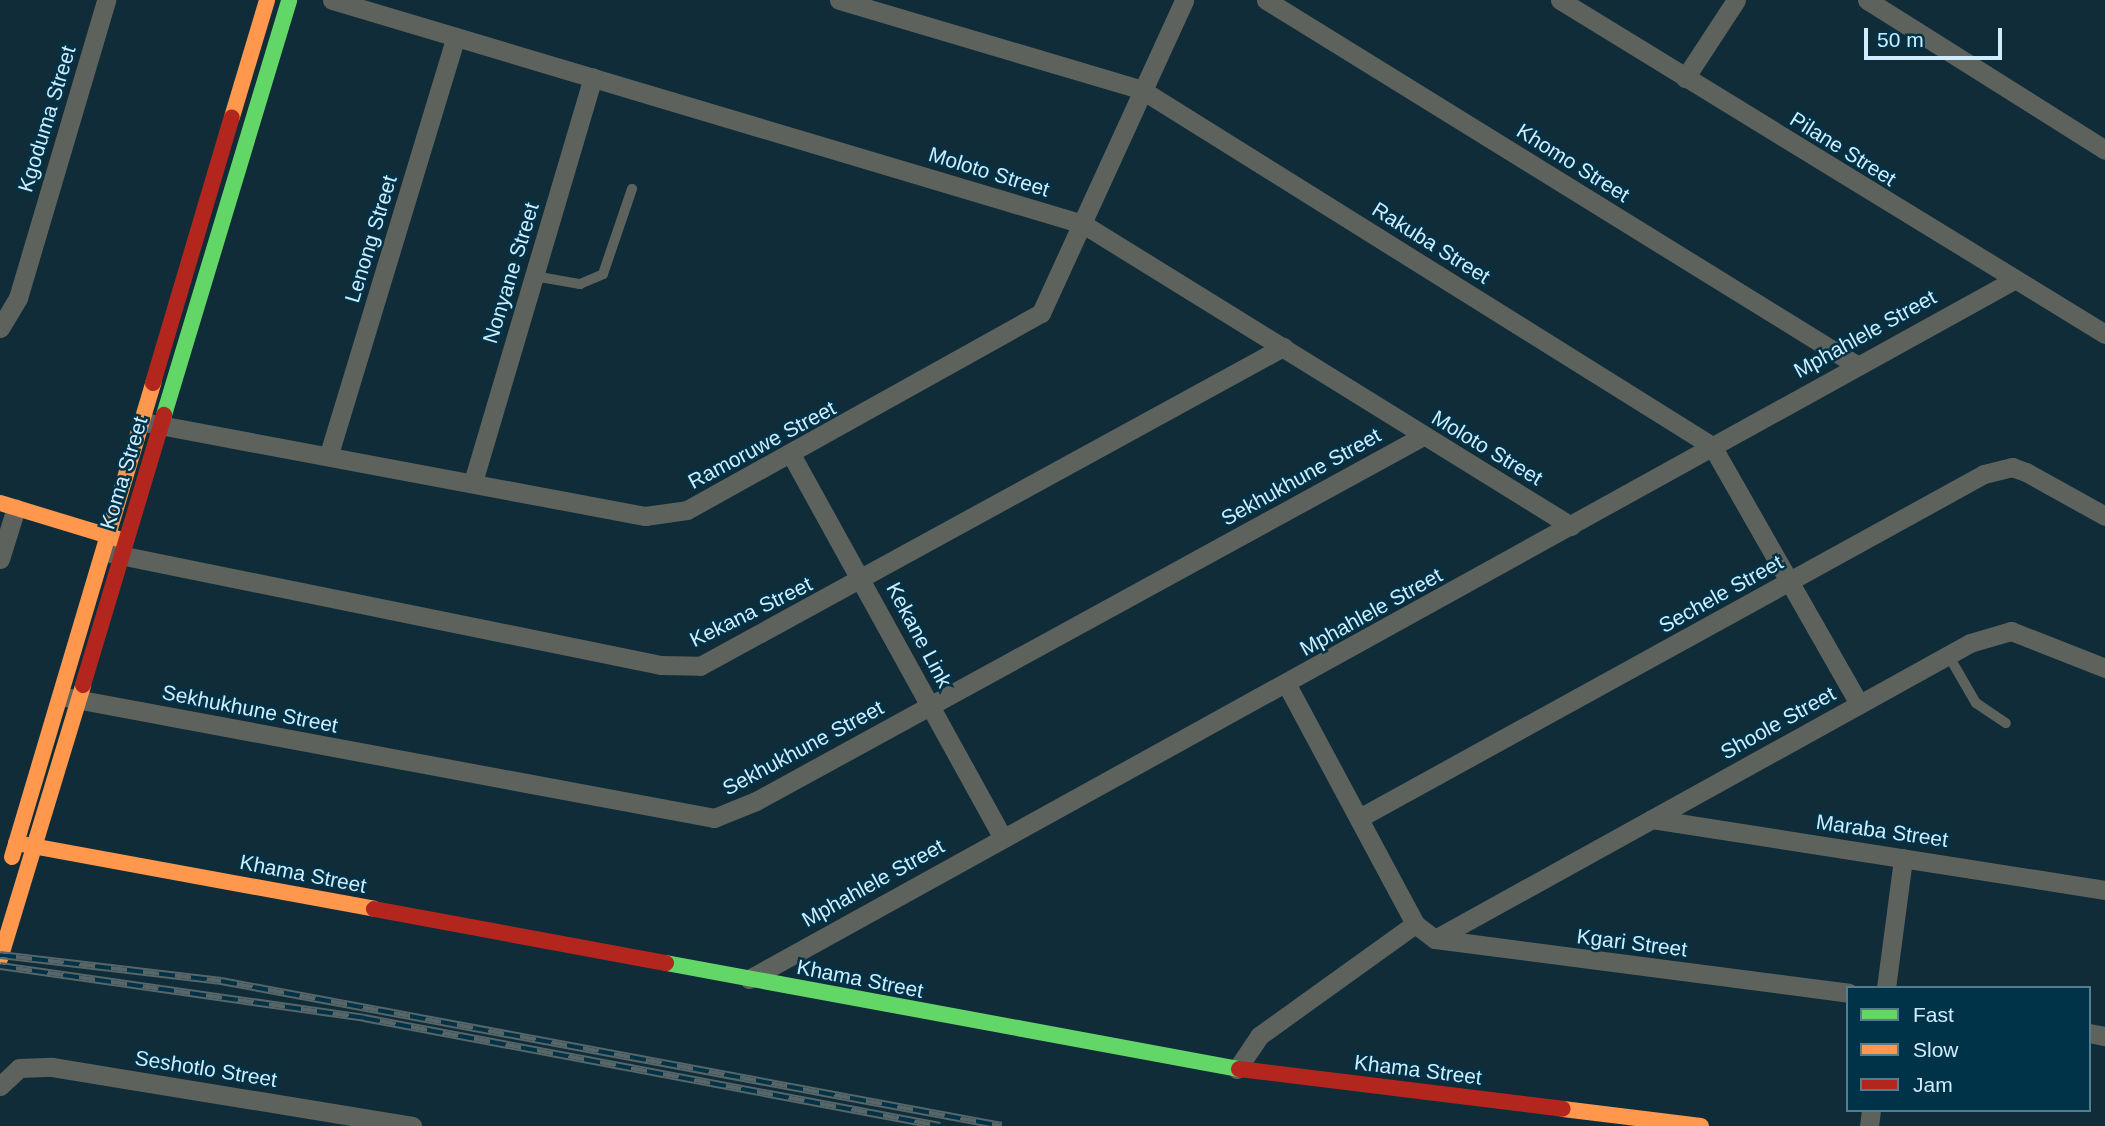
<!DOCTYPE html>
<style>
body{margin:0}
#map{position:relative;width:2105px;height:1126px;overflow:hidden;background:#102c38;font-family:Helvetica,sans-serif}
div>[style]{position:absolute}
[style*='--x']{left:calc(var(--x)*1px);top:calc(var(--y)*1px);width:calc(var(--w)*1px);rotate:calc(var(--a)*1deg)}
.lane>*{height:10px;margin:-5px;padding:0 5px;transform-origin:5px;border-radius:5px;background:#5d625d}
.street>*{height:19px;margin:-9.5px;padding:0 9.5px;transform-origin:9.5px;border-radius:9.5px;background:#5d625d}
.fast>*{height:16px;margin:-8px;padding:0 8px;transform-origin:8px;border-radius:8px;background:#63d668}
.slow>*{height:16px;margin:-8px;padding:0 8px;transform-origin:8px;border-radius:8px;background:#ff974d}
.jam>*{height:16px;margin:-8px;padding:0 8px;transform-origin:8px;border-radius:8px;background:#b3261e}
.rail>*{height:8px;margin-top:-4px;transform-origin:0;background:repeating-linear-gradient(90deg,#003248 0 16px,#576668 0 32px);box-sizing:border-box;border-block:2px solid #576668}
span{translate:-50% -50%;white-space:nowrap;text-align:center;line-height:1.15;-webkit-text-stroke:5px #003248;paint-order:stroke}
.street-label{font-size:21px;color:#cfedff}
.legend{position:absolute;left:1846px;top:986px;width:245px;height:126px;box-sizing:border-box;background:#003248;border:2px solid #537d91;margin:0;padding:9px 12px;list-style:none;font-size:21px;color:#cfedff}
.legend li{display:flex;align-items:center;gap:14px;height:35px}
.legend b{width:35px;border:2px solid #537d91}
.scale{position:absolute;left:1864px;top:28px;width:138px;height:32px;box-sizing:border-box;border:4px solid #cfedff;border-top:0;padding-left:9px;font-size:21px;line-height:24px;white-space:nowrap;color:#cfedff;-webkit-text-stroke:5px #003248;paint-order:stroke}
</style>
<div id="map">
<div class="lane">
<div style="--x:534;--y:276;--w:47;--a:9.9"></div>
<div style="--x:580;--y:284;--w:25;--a:-23"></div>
<div style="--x:603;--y:274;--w:90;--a:-71.2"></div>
<div style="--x:1947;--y:653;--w:58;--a:59.9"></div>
<div style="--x:1976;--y:703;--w:36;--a:34"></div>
</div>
<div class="street">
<div style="--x:332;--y:0;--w:784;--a:16.61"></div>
<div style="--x:1083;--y:224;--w:574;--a:31.75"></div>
<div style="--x:839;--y:0;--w:316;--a:16.5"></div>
<div style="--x:1142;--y:90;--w:672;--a:31.99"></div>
<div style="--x:1712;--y:446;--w:297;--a:60.3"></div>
<div style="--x:1266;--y:0;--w:692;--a:31.72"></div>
<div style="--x:1560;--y:0;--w:639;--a:31.5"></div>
<div style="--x:1867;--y:0;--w:281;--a:32.2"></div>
<div style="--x:1685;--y:78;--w:93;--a:-56.8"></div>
<div style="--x:0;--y:328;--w:35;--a:-59"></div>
<div style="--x:18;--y:298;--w:311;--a:-73.5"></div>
<div style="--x:149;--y:423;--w:505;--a:10.62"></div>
<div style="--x:645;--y:516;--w:42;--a:-8.1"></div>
<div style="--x:687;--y:510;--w:405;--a:-29.1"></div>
<div style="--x:1041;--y:313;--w:344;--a:-65.4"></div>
<div style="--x:329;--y:454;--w:436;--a:-73.1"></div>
<div style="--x:792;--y:456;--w:435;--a:61.1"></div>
<div style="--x:473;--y:482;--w:422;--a:-73.5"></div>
<div style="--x:110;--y:553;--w:562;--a:11.49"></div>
<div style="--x:661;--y:665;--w:39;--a:1"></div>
<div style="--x:700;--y:666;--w:665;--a:-28.69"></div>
<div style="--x:0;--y:559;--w:53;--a:-72.6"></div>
<div style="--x:1287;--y:685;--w:271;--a:61.8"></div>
<div style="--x:1415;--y:924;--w:25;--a:37"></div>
<div style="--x:1435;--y:939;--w:417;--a:7.4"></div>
<div style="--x:65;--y:697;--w:660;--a:10.56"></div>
<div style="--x:714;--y:818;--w:45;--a:-22"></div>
<div style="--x:756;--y:801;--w:760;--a:-28.69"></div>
<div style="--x:1361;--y:817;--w:711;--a:-28.84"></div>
<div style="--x:1984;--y:474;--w:29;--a:-14"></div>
<div style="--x:2012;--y:467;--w:15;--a:20"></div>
<div style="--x:2026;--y:472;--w:90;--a:29.1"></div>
<div style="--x:1652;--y:819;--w:459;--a:8.9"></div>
<div style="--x:1435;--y:939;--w:611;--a:-28.95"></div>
<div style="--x:1970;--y:643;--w:43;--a:-16.3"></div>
<div style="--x:2011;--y:631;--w:101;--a:21.5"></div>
<div style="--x:749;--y:979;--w:1443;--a:-28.93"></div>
<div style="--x:1886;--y:988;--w:131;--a:-82.5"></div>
<div style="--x:2089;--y:1033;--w:16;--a:11"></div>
<div style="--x:1237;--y:1069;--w:40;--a:-56"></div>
<div style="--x:1259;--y:1036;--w:192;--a:-35.7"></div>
<div style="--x:0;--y:1086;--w:26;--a:-43"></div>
<div style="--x:19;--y:1068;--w:33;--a:-2"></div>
<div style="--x:52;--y:1067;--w:365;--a:9.3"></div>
<div style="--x:1869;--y:1126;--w:16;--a:-83"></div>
</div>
<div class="fast">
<div style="--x:164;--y:415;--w:433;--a:-73.2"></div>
<div style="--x:666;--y:963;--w:583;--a:10.48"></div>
</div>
<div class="slow">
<div style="--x:232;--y:117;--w:122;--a:-73.3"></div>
<div style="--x:0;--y:503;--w:127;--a:16.9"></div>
<div style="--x:16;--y:843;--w:364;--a:10.4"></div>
<div style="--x:12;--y:857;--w:495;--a:-73.4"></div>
<div style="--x:0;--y:959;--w:286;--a:-73.1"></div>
<div style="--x:1563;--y:1109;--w:139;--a:7"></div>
</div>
<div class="jam">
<div style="--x:153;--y:383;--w:277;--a:-73.5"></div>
<div style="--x:83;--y:685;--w:282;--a:-73.3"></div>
<div style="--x:374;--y:909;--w:297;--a:10.5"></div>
<div style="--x:1239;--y:1069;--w:326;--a:7"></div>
</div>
<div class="rail">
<div style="--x:0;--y:955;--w:223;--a:6.7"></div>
<div style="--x:221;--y:981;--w:794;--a:10.52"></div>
<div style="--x:0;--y:966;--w:368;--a:8.1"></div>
<div style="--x:364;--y:1018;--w:586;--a:10.62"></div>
</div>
<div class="street-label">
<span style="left:47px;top:119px;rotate:-73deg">Kgoduma Street</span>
<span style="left:1843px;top:149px;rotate:32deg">Pilane Street</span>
<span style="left:1573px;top:163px;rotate:32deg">Khomo Street</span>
<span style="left:989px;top:172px;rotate:17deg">Moloto Street</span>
<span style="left:371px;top:239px;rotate:-73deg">Lenong Street</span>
<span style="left:1431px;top:243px;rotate:32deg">Rakuba Street</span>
<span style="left:511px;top:273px;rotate:-73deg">Nonyane Street</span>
<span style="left:1865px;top:334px;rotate:-29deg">Mphahlele Street</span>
<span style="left:762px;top:445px;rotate:-28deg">Ramoruwe Street</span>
<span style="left:1487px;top:448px;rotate:31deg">Moloto Street</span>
<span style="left:124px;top:473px;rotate:-73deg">Koma Street</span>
<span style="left:1301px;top:477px;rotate:-29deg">Sekhukhune Street</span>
<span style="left:1721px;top:594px;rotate:-29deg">Sechele Street</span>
<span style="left:751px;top:612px;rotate:-26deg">Kekana Street</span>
<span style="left:1371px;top:612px;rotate:-29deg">Mphahlele Street</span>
<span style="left:919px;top:635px;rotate:62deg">Kekane Link</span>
<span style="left:250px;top:709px;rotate:11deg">Sekhukhune Street</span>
<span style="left:1778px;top:723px;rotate:-29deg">Shoole Street</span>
<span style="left:803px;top:748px;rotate:-28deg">Sekhukhune Street</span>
<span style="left:1882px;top:831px;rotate:8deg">Maraba Street</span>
<span style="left:303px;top:874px;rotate:11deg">Khama Street</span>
<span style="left:873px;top:883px;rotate:-29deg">Mphahlele Street</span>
<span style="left:1632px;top:943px;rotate:7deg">Kgari Street</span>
<span style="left:860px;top:979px;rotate:11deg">Khama Street</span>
<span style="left:206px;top:1069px;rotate:9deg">Seshotlo Street</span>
<span style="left:1418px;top:1070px;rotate:7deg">Khama Street</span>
</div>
<ul class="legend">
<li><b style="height:9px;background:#63d668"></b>Fast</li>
<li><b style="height:9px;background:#ff974d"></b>Slow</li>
<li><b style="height:9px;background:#b3261e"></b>Jam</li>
</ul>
<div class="scale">50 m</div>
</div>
